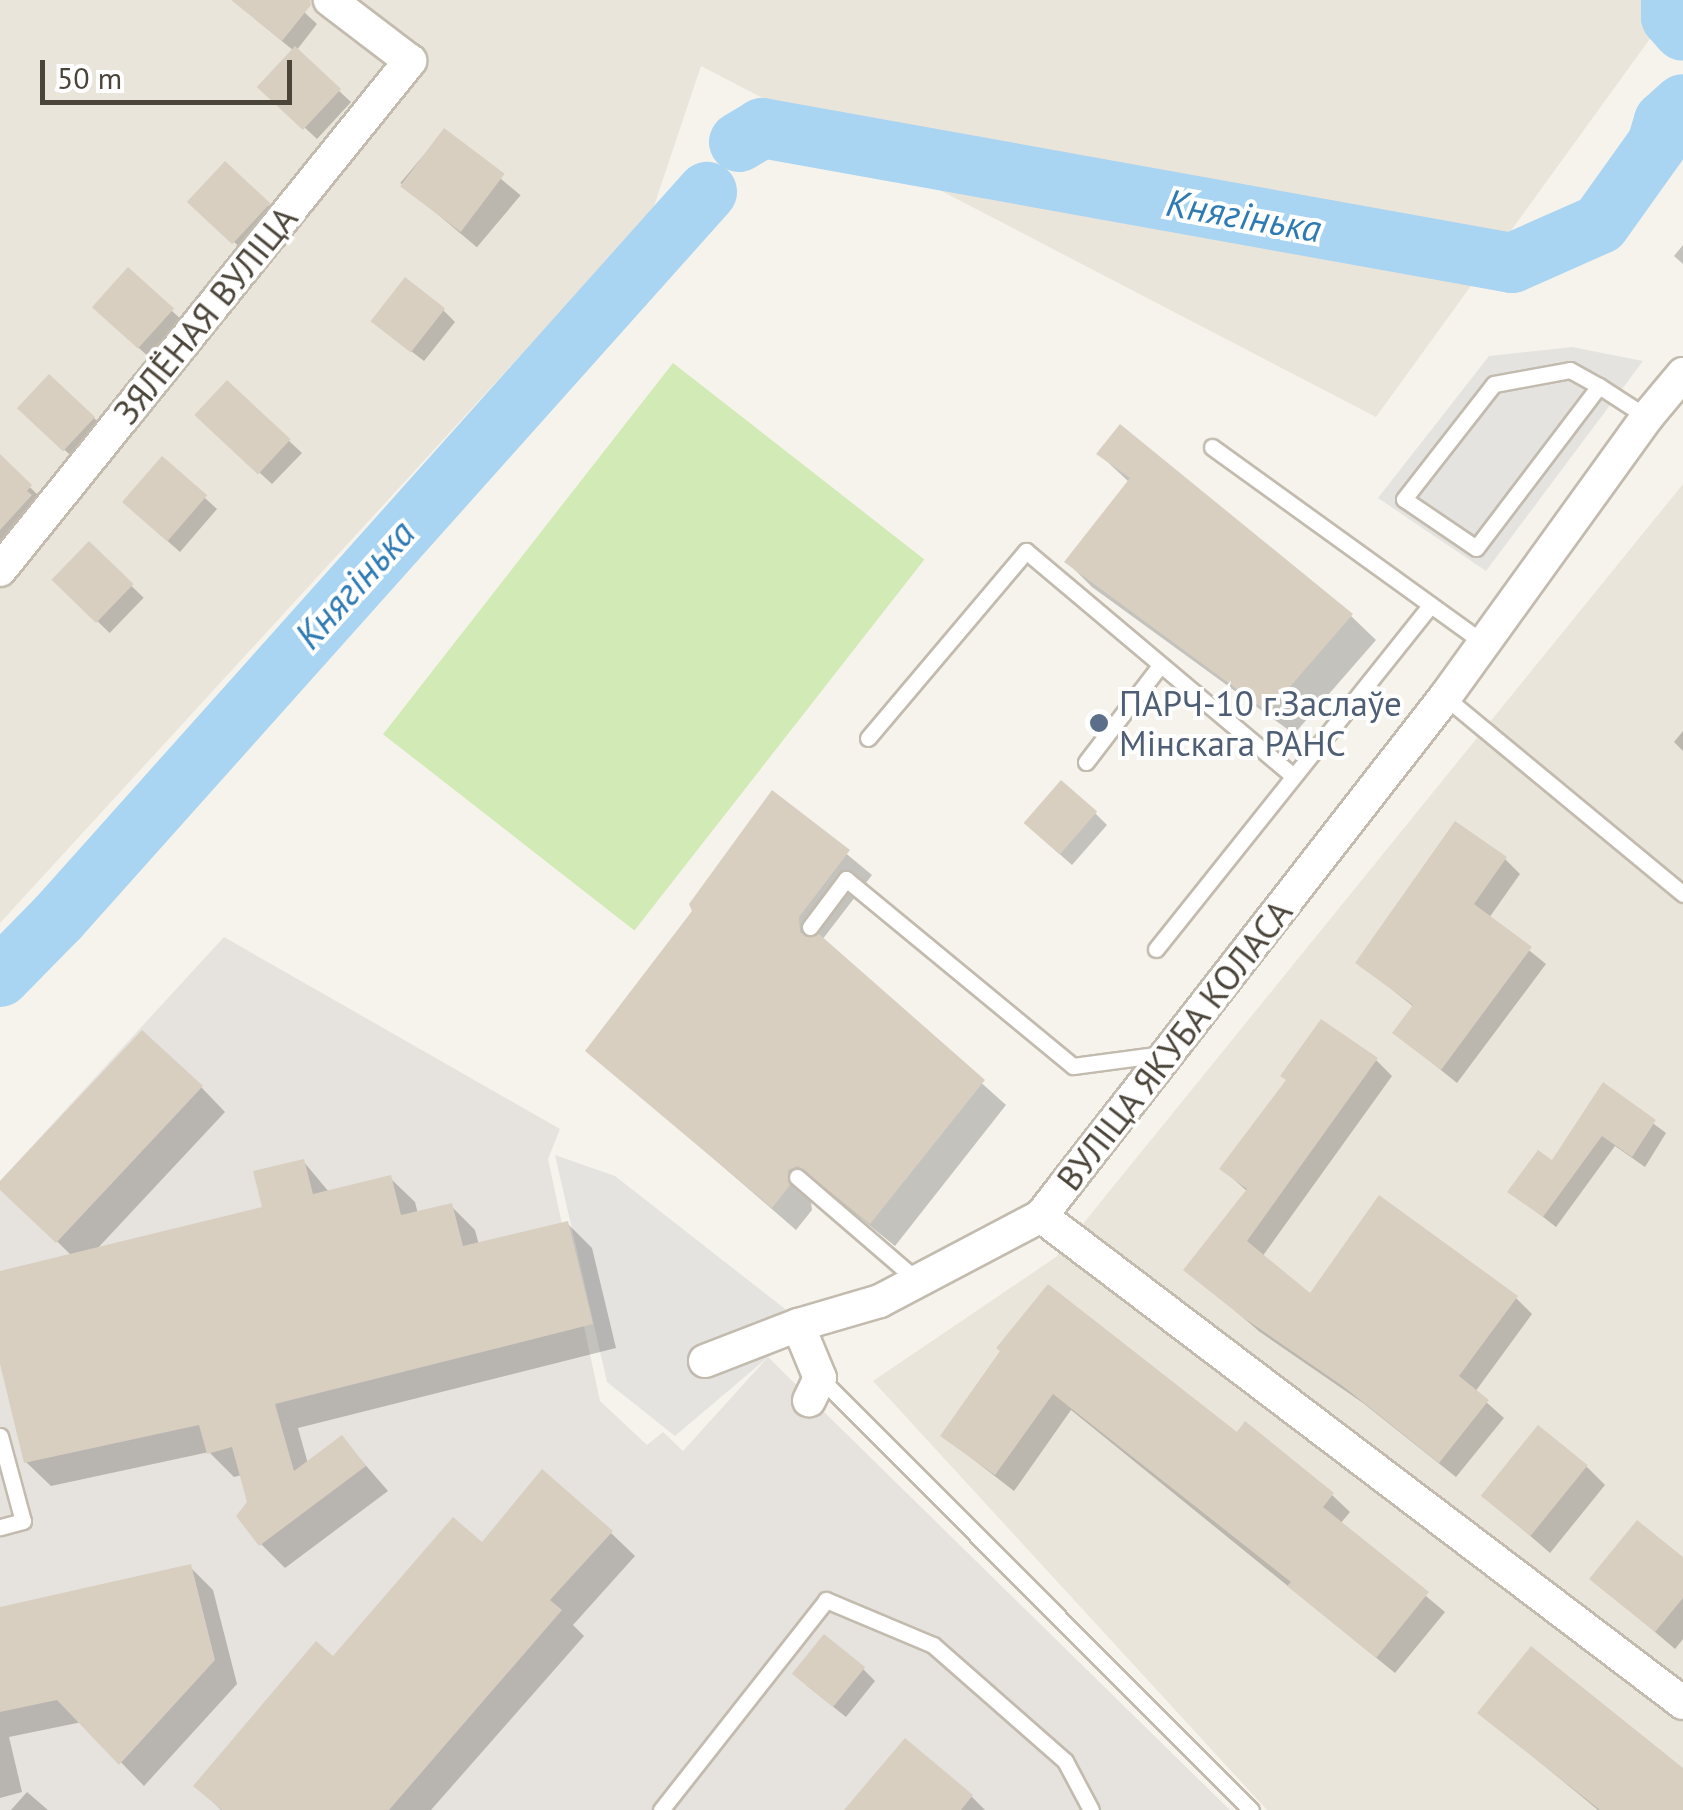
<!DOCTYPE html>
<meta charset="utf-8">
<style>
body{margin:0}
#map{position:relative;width:1683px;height:1810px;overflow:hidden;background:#f6f3ec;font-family:"PT Sans",sans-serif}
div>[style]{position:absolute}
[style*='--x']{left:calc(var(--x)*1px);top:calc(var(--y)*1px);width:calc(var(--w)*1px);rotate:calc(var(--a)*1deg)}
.residential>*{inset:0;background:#eae5da}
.industrial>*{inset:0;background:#e6e2dd}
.green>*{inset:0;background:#d2eab5;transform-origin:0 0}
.parking>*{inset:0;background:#e5e3e0}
.shadow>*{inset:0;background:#0003;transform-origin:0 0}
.river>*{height:60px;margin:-30px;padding:0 30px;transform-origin:30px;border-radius:30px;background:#a9d4f2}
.building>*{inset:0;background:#d8cfc1;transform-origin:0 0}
.roads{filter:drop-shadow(2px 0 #c2bbae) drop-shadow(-2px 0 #c2bbae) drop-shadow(0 2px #c2bbae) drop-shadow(0 -2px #c2bbae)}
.service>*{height:15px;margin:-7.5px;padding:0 7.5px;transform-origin:7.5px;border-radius:7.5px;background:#fff}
.minor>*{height:32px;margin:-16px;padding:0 16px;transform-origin:16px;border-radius:16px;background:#fff}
.dots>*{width:28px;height:28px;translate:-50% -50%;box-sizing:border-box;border:5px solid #fff;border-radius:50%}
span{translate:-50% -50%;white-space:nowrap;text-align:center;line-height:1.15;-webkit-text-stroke:8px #fff;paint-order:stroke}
.street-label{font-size:35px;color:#4b4439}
.service-label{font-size:35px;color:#4e5e75}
.left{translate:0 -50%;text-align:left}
.water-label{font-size:38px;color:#2e7ab2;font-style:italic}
.scale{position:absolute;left:40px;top:60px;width:252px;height:45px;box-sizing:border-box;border:5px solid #4b4439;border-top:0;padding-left:12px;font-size:30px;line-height:35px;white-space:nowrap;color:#4b4439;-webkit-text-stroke:8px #fff;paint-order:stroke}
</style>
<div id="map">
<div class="residential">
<div style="clip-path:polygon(0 0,1678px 0,1376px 417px,701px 66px,652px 212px,0 923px)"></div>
<div style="clip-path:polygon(1683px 484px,1683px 1810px,1267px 1810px,873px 1381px,1056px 1257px)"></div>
</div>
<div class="industrial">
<div style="clip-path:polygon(224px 937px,560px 1129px,548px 1159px,600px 1401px,647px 1445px,663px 1432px,683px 1451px,768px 1357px,1230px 1810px,0 1810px,0 1181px)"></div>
</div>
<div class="green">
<div style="left:673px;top:363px;width:319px;height:471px;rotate:38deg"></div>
</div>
<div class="parking">
<div style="clip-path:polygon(1572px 347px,1643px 361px,1486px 571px,1378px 498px,1489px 356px)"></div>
<div style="clip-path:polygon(555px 1155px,615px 1176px,817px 1334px,768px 1357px,675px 1436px,607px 1382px)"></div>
</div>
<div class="shadow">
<div style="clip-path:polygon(245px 0,291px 0,317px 24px,296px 51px,351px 102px,317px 139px,273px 98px,294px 51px,255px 19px)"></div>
<div style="left:444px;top:131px;width:100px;height:68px;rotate:40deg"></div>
<div style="clip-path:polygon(268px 205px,280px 217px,247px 254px,203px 213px)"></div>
<div style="clip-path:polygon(1683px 245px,1683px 264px,1674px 256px)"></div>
<div style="clip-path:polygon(443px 310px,455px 322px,424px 361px,386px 332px)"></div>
<div style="clip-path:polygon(172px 311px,184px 322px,151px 359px,106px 318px)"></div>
<div style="clip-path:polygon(228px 384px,302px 453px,272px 484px,210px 427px)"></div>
<div style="clip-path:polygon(94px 418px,105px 430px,77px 461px,32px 421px)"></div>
<div style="clip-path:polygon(1099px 454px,1351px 616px,1376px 640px,1294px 734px,1092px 587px,1067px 562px,1130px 483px)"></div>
<div style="clip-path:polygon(0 458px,42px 499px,0 554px)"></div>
<div style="clip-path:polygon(163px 460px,217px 509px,180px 552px,137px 514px)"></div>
<div style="left:89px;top:545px;width:76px;height:49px;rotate:44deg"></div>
<div style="clip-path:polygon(1683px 731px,1683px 751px,1674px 742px)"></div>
<div style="clip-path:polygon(773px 793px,872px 875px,822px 940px,1006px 1105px,895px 1246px,823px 1188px,810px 1194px,812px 1210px,796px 1230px,588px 1050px,695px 911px)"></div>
<div style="clip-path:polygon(1095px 813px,1107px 825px,1072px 865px,1038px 835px)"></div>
<div style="clip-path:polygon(1505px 859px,1520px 874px,1489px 918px,1546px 964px,1457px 1083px,1395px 1033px,1414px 1007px,1358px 963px)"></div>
<div style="clip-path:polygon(1376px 1060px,1392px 1076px,1262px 1257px,1311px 1297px,1516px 1298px,1532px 1314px,1475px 1392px,1504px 1418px,1456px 1477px,1363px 1403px,1260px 1332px,1187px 1270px,1248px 1192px,1222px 1169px)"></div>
<div style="clip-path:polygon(1603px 1086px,1666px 1133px,1645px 1167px,1615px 1146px,1556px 1227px,1511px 1192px,1552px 1164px)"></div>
<div style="clip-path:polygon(201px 1087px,225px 1112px,96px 1250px,266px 1209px,303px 1161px,329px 1192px,390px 1178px,415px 1202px,418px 1214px,451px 1206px,475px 1230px,479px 1245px,567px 1223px,592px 1248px,616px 1348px,298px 1428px,308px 1464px,342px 1438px,388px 1491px,285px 1568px,261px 1544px,242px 1475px,234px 1477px,209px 1452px,51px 1486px,26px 1462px,0 1353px,0 1274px,72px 1256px,0 1185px)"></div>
<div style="clip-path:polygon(1003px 1352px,1237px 1435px,1332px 1495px,1350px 1512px,1340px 1524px,1445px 1612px,1395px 1673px,1071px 1410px,1014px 1491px,943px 1436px)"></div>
<div style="clip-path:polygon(1586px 1466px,1605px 1485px,1550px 1553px,1484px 1496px)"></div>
<div style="clip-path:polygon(611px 1533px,635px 1556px,573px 1625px,584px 1636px,431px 1810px,221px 1810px,197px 1786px,333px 1660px,483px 1546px)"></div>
<div style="clip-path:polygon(1683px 1560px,1683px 1639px,1675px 1649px,1593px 1579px)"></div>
<div style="clip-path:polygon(190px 1567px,213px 1590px,237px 1684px,144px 1786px,82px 1722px,9px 1737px,22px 1792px,0 1798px,0 1609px)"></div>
<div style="clip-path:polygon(863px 1669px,875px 1681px,846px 1717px,806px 1685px)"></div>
<div style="clip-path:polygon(1480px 1713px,1683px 1771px,1683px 1810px,1598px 1810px)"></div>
<div style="clip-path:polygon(905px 1741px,972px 1797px,985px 1810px,847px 1810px)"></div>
<div style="clip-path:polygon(27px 1792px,48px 1810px,11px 1810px)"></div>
</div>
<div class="river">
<div style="--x:1671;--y:0;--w:17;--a:90"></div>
<div style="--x:1671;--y:17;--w:18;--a:49"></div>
<div style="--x:739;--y:142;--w:27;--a:-31"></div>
<div style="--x:762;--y:128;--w:762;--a:10.2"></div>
<div style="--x:1512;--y:263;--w:96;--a:-23.9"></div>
<div style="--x:1600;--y:224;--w:98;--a:-54.5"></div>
<div style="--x:1657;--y:144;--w:24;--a:-73"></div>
<div style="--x:1664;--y:121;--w:25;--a:-42"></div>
<div style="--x:0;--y:977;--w:83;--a:-45.5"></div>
<div style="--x:58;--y:918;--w:974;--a:-48.21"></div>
</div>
<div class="building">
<div style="clip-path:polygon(231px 0,310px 0,311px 5px,282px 41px)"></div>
<div style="left:295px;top:46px;width:63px;height:56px;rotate:43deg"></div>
<div style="left:444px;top:128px;width:76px;height:73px;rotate:37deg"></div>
<div style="left:225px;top:161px;width:62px;height:56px;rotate:43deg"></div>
<div style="left:128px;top:267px;width:62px;height:54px;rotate:42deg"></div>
<div style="left:405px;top:277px;width:51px;height:56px;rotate:38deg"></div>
<div style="left:49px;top:374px;width:63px;height:47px;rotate:43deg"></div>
<div style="left:227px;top:380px;width:87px;height:48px;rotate:43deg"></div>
<div style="clip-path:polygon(1120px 424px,1353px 614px,1268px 712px,1064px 562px,1130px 478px,1096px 454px)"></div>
<div style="clip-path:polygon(0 454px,32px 485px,27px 491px,32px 495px,0 530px)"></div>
<div style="left:162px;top:456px;width:60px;height:61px;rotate:41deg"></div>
<div style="left:89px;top:541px;width:62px;height:54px;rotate:44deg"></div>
<div style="left:1061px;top:780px;width:48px;height:57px;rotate:41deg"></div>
<div style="clip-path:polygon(772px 790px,850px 850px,799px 917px,800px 932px,810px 938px,819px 934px,985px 1080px,870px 1224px,798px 1166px,788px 1170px,790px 1185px,772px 1208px,585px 1051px,692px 911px,689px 904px)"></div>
<div style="clip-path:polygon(1455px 821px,1507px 857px,1474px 904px,1532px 947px,1441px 1070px,1392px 1033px,1413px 1005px,1355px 963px)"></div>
<div style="clip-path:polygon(1321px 1019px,1378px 1058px,1247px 1241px,1310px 1293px,1379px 1195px,1518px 1296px,1459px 1376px,1489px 1400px,1439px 1463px,1344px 1387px,1241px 1316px,1183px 1270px,1247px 1189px,1219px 1169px,1286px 1080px,1280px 1076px)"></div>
<div style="clip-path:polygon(142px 1030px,203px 1086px,56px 1243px,0 1190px,0 1181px)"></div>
<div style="clip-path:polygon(1603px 1082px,1656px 1120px,1632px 1157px,1602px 1136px,1543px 1217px,1507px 1192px,1538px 1150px,1552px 1160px)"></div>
<div style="clip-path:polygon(304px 1159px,313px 1194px,391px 1175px,401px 1215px,452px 1203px,463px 1246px,568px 1221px,593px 1324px,275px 1404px,294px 1471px,342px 1435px,366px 1466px,259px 1546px,236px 1516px,247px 1502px,232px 1447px,207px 1454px,199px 1425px,24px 1463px,0 1364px,0 1271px,262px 1207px,253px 1171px)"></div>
<div style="clip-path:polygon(1048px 1284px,1237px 1432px,1245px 1421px,1334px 1493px,1323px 1507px,1429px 1592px,1376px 1658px,1287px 1586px,1291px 1582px,1053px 1394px,995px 1475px,940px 1436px,1000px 1351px,996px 1348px)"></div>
<div style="left:1538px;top:1425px;width:64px;height:91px;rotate:39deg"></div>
<div style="clip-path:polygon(542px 1469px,613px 1531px,550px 1600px,562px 1610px,389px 1810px,222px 1810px,193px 1786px,316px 1641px,333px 1656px,453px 1517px,482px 1542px)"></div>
<div style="clip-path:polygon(1637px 1520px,1683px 1557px,1683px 1598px,1655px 1632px,1589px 1579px)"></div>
<div style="clip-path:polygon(191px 1564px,215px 1660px,119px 1765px,57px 1700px,0 1712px,0 1607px)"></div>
<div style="left:824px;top:1634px;width:53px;height:51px;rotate:39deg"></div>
<div style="clip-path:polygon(1531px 1646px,1683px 1768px,1683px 1810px,1600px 1810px,1477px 1713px)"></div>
<div style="clip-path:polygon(905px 1738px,973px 1795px,961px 1810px,844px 1810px)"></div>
</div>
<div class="roads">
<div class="service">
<div style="--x:1599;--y:386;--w:203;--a:127.2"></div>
<div style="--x:1476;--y:548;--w:87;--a:-145.8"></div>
<div style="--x:1404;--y:499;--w:146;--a:-52"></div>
<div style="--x:1494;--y:384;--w:77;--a:-10.4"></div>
<div style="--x:1570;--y:370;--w:33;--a:29"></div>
<div style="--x:1599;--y:386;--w:57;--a:32.9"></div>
<div style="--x:1212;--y:447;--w:335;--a:35.8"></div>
<div style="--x:1445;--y:697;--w:309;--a:39.6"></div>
<div style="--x:868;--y:738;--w:245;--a:-49.8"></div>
<div style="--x:1026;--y:551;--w:349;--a:40.1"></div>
<div style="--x:1086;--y:762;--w:120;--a:-52.5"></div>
<div style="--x:810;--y:927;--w:60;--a:-53.1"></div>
<div style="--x:846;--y:879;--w:294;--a:39.5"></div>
<div style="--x:1073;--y:1066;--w:91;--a:-7.6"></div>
<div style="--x:1156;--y:949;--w:440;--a:-51.4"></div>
<div style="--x:797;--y:1177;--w:160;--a:40.7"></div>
<div style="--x:820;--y:1378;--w:610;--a:45.07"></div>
<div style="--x:0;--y:1436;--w:88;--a:74.9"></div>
<div style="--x:23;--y:1521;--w:24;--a:165"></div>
<div style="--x:661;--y:1810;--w:267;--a:-51.8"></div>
<div style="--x:826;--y:1600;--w:116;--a:22.8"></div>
<div style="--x:933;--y:1645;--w:176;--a:41.3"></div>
<div style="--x:1065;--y:1761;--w:55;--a:62"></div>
</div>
<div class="minor">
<div style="--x:1683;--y:374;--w:56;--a:129.9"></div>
<div style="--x:1647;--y:417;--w:345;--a:125.8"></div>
<div style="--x:1445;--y:697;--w:658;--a:127.9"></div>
<div style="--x:1041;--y:1216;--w:806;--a:37.18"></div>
<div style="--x:0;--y:570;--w:654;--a:-51.15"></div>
<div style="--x:410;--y:61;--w:101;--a:-142.7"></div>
<div style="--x:798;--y:1325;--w:57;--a:67.5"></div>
<div style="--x:820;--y:1378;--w:25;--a:116"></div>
<div style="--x:705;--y:1361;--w:100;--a:-21.2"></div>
<div style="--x:798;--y:1325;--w:85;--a:-16.3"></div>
<div style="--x:880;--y:1301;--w:182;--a:-27.8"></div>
</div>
</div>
<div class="dots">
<div style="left:1099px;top:723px;background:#5c6f8a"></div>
</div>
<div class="street-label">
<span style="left:205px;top:315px;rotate:-51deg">ЗЯЛЁНАЯ ВУЛІЦА</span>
<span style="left:1174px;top:1045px;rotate:-52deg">ВУЛІЦА ЯКУБА КОЛАСА</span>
</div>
<div class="service-label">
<span class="left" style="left:1119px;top:723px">ПАРЧ-10 г.Заслаўе<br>Мінскага РАНС</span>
</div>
<div class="water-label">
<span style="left:1244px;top:215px;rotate:10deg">Княгінька</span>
<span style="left:354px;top:584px;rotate:-48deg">Княгінька</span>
</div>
<div class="scale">50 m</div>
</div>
